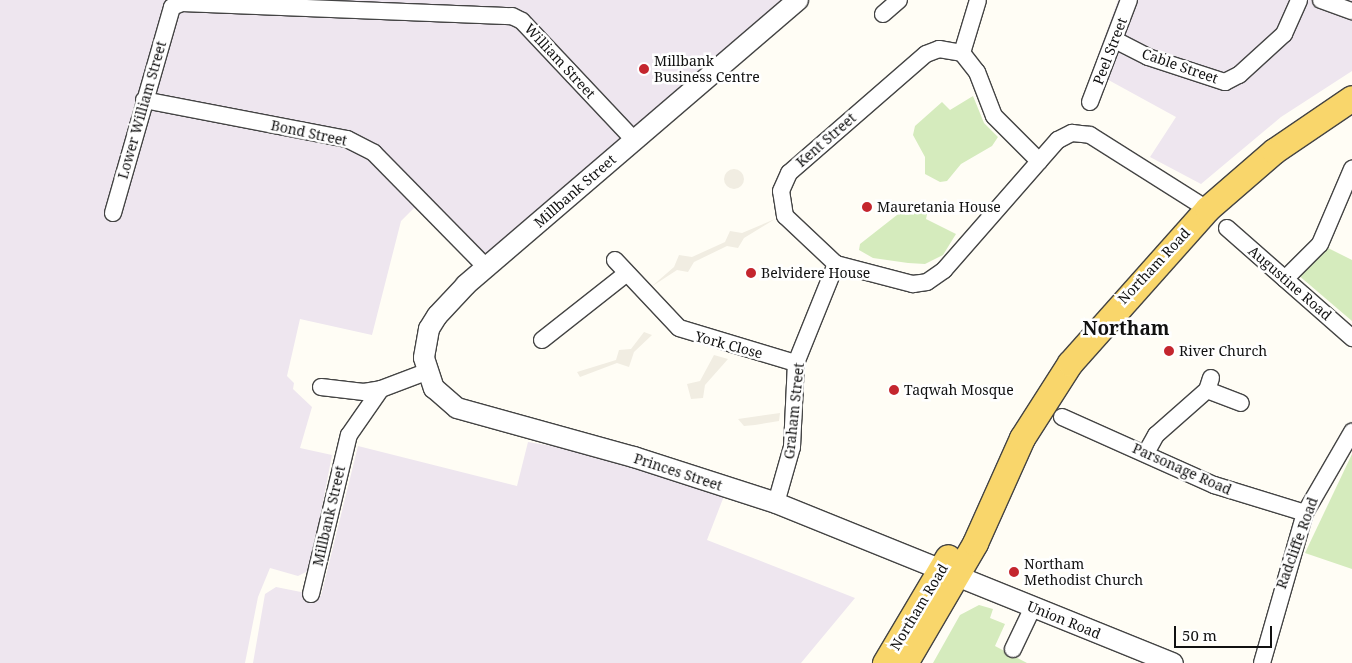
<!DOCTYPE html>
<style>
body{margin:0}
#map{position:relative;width:1352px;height:663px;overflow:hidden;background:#fffdf5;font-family:"Noto Serif",serif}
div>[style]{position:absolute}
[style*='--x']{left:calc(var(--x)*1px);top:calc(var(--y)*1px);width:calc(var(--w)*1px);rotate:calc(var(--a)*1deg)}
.industrial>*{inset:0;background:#eee6ef}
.green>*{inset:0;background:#d5ebbd}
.plaza>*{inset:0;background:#f1ede2}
.round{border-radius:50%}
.roads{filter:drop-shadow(1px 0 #444) drop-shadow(-1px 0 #444) drop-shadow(0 1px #444) drop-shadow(0 -1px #444)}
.minor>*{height:16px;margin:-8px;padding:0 8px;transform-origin:8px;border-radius:8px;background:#fff}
.tertiary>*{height:20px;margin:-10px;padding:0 10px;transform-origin:10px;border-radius:10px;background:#fff}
.primary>*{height:25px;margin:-12.5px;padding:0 12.5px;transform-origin:12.5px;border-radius:12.5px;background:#f9d66b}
.dots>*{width:14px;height:14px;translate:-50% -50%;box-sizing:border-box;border:2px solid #fff;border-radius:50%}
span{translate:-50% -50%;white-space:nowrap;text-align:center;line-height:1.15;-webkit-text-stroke:5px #fff;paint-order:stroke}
.street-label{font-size:14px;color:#111}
.poi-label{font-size:14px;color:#111}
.left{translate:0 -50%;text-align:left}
.district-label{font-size:19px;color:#111;font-weight:700}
.scale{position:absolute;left:1174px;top:626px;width:98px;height:22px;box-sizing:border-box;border:2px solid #111;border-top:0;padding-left:6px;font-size:15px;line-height:18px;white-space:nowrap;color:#111;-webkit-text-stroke:4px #fff;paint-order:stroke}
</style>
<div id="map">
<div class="industrial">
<div style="clip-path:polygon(0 0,809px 0,492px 276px,414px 208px,401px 221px,372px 335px,300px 319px,287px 376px,294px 383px,293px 389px,312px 407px,300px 448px,332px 455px,310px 570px,298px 576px,270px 568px,258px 597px,245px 663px,0 663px)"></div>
<div style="clip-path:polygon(1118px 0,1352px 0,1352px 71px,1281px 117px,1201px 184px,1150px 157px,1176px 117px,1092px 71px)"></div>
<div style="clip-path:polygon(528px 442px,570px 449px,724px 496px,707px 540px,855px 598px,801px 663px,253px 663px,265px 594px,276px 587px,321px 596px,358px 446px,517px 486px)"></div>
</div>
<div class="green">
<div style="clip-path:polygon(973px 96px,984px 123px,998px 137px,992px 146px,961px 164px,947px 181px,940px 182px,925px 174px,925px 157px,913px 135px,915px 126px,942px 102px,950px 110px)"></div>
<div style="clip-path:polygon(911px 204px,928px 210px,926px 219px,956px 234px,943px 255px,925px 264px,908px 263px,873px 258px,859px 250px,860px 244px)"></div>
<div style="clip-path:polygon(1326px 247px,1352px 260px,1352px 321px,1297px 274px)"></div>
<div style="clip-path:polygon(1352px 454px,1352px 569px,1305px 553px)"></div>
<div style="clip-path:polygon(979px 605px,993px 609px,990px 618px,1005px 624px,995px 646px,1027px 663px,933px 663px,960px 615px)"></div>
</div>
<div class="plaza">
<div class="round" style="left:724px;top:169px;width:20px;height:20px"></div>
<div style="clip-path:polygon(775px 219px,744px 238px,738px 248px,727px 246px,694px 262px,688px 272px,677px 270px,651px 287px,674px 267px,679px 255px,692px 257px,725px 242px,730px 231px,742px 233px)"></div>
<div style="clip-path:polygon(644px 332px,652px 335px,634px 352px,629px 367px,617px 363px,580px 377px,577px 372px,616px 360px,619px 350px,631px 349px)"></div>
<div style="clip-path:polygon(714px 355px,728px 359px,705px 385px,703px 398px,691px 399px,687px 384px,700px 381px)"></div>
<div style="clip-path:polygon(780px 413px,779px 421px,755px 425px,744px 426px,738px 419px)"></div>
</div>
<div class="roads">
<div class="minor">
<div style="--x:1321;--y:0;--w:33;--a:20"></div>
<div style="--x:883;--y:14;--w:21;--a:-41"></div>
<div style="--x:1115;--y:40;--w:37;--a:27"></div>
<div style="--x:1148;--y:57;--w:81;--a:18"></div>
<div style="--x:1225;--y:82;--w:16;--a:-27"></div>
<div style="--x:1239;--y:75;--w:61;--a:-42.3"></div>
<div style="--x:1284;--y:34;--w:37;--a:-66"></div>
<div style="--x:962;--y:53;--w:55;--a:-73.2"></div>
<div style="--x:144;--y:100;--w:207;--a:10.9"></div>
<div style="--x:347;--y:139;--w:30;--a:27"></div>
<div style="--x:374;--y:153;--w:161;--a:45.5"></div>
<div style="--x:1090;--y:102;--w:109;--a:-69.1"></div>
<div style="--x:113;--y:213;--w:214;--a:-74"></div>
<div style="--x:172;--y:7;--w:11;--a:-22"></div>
<div style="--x:182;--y:3;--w:330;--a:2.3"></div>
<div style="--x:512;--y:16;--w:11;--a:27"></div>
<div style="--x:522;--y:21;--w:163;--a:46.7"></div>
<div style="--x:1227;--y:228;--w:167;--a:41.3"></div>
<div style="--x:615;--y:260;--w:93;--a:46.7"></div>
<div style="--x:679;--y:328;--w:122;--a:16.7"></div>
<div style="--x:836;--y:264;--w:70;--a:-136.7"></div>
<div style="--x:785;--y:216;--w:25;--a:-99"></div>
<div style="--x:781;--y:191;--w:20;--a:-66"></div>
<div style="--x:789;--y:173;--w:181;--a:-41"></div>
<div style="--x:926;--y:54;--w:14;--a:-21"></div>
<div style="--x:939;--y:49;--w:23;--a:10"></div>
<div style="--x:962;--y:53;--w:24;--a:52"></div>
<div style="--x:977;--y:72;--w:47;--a:68.9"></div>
<div style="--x:994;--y:116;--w:64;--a:45"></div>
<div style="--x:836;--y:264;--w:80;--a:14.6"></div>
<div style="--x:913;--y:284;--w:14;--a:-8"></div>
<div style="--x:927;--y:282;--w:21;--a:-35"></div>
<div style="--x:944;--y:270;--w:173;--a:-48.8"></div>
<div style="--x:1058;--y:140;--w:16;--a:-27"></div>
<div style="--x:1072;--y:133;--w:18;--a:6"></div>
<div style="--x:1090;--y:135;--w:138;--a:32.3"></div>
<div style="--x:1285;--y:279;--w:49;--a:-45"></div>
<div style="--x:1320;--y:244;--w:82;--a:-66.9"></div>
<div style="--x:542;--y:340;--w:107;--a:-38.2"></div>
<div style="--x:1211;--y:378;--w:13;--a:108"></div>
<div style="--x:1207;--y:390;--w:36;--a:21"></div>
<div style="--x:321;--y:387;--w:43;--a:6.6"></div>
<div style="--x:364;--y:392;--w:17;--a:-10"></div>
<div style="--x:1062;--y:417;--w:167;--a:24.1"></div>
<div style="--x:1214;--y:485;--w:95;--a:17.1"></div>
<div style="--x:1146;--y:453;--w:21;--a:-61"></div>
<div style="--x:1156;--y:435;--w:68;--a:-41.4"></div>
<div style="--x:776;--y:503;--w:58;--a:-74.1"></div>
<div style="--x:792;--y:447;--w:84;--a:-87.3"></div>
<div style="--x:796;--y:363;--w:107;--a:-68"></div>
<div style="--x:311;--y:594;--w:163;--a:-76.6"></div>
<div style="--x:349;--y:435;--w:56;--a:-55.2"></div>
<div style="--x:381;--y:389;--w:48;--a:-20.7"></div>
<div style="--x:1013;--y:649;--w:47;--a:-64.5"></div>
<div style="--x:1262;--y:663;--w:156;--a:-74"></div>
<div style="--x:1305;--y:513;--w:94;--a:-59.9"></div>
</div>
<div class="tertiary">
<div style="--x:798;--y:0;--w:438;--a:139.4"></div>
<div style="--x:466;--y:285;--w:42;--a:133.1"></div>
<div style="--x:437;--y:316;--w:15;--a:122"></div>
<div style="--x:429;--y:329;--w:29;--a:100"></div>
<div style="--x:424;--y:358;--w:32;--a:72"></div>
<div style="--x:434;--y:388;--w:30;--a:41"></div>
<div style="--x:457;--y:408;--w:184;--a:15.5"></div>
<div style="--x:634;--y:457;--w:149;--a:17.9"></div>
<div style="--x:776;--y:503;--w:428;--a:22"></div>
</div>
<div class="primary">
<div style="--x:885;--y:663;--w:123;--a:-59.3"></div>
<div style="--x:905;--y:663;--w:139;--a:-59.7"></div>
<div style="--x:975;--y:543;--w:115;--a:-65.9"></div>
<div style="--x:1022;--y:438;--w:89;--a:-57.4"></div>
<div style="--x:1070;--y:363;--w:206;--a:-48.3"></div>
<div style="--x:1207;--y:209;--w:89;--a:-40.9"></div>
<div style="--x:1274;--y:151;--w:94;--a:-34.2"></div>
</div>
</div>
<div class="dots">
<div style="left:644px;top:69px;background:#c4262e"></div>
<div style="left:867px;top:207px;background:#c4262e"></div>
<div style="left:751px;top:273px;background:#c4262e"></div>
<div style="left:1169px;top:351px;background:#c4262e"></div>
<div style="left:894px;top:390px;background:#c4262e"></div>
<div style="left:1014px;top:572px;background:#c4262e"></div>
</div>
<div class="street-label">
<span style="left:1110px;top:51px;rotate:-69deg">Peel Street</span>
<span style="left:560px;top:61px;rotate:47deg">William Street</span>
<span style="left:1180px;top:66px;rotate:19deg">Cable Street</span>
<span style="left:142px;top:110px;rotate:-74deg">Lower William Street</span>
<span style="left:309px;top:133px;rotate:12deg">Bond Street</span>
<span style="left:826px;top:140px;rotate:-41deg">Kent Street</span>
<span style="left:575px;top:191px;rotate:-41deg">Millbank Street</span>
<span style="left:1154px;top:266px;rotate:-47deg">Northam Road</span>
<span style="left:1290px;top:283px;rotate:41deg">Augustine Road</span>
<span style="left:729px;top:345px;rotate:15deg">York Close</span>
<span style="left:794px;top:411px;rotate:-84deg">Graham Street</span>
<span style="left:1182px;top:469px;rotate:24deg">Parsonage Road</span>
<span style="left:678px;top:472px;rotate:18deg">Princes Street</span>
<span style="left:329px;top:516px;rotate:-77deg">Millbank Street</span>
<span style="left:1297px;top:543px;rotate:-70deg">Radcliffe Road</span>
<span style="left:919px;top:607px;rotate:-59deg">Northam Road</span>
<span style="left:1064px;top:620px;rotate:22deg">Union Road</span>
</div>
<div class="poi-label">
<span class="left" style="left:654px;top:69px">Millbank<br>Business Centre</span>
<span class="left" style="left:877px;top:207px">Mauretania House</span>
<span class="left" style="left:761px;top:273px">Belvidere House</span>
<span class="left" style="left:1179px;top:351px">River Church</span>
<span class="left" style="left:904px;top:390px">Taqwah Mosque</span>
<span class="left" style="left:1024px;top:572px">Northam<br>Methodist Church</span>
</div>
<div class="district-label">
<span style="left:1126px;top:329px">Northam</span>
</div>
<div class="scale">50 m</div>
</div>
